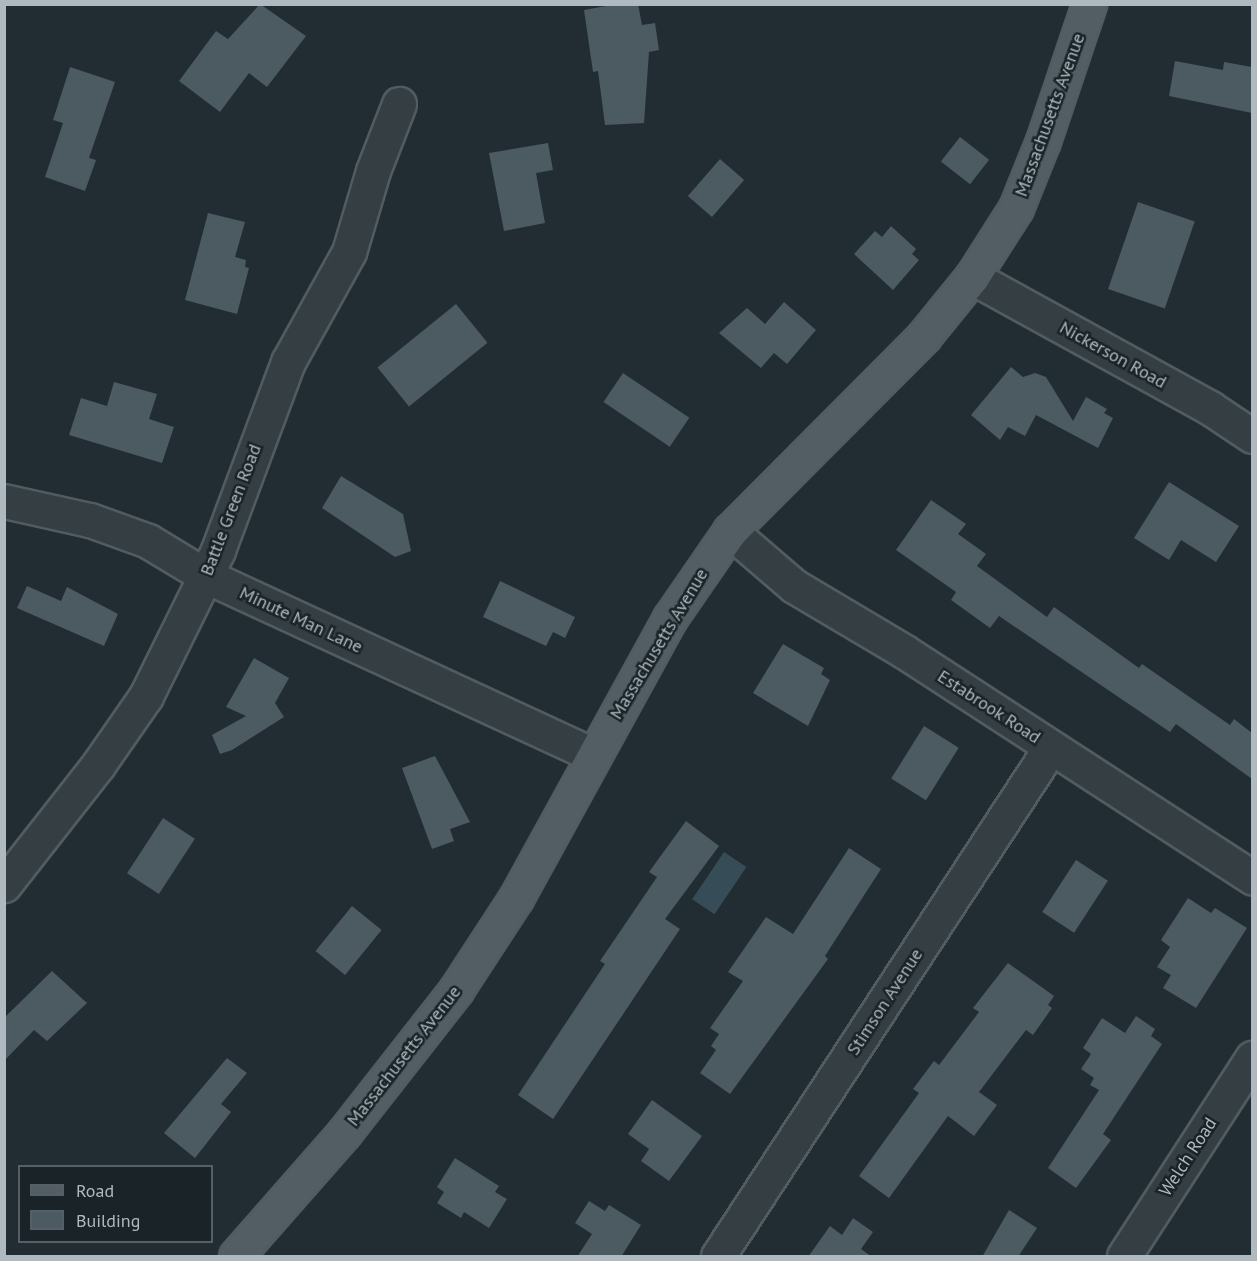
<!DOCTYPE html>
<style>
body{margin:0}
#map{position:relative;width:1257px;height:1261px;overflow:hidden;background:#212d32;font-family:"PT Sans",sans-serif}
div>[style]{position:absolute}
[style*='--x']{left:calc(var(--x)*1px);top:calc(var(--y)*1px);width:calc(var(--w)*1px);rotate:calc(var(--a)*1deg)}
.water>*{inset:0;background:#364d58;transform-origin:0 0}
.building>*{inset:0;background:#4c5a61;transform-origin:0 0}
.roads{filter:drop-shadow(2px 0 #515c61) drop-shadow(-2px 0 #515c61) drop-shadow(0 2px #515c61) drop-shadow(0 -2px #515c61)}
.minor>*{height:33px;margin:-16.5px;padding:0 16.5px;transform-origin:16.5px;border-radius:16.5px;background:#343e43}
.major>*{height:33px;margin:-16.5px;padding:0 16.5px;transform-origin:16.5px;border-radius:16.5px;background:#525e63}
span{translate:-50% -50%;white-space:nowrap;text-align:center;line-height:1.15;-webkit-text-stroke:5px #192328;paint-order:stroke}
.street-label{font-size:18px;color:#aebac0}
.frame{position:absolute;inset:0;border:6px solid #aebac0;pointer-events:none}
.legend{position:absolute;left:18px;top:1165px;width:195px;height:78px;box-sizing:border-box;background:#192328;border:2px solid #555f65;margin:0;padding:8px 10px;list-style:none;font-size:18px;color:#aebac0}
.legend li{display:flex;align-items:center;gap:12px;height:30px}
.legend b{width:30px;border:2px solid #555f65}
</style>
<div id="map">
<div class="water">
<div style="left:724px;top:852px;width:27px;height:57px;rotate:34deg"></div>
</div>
<div class="building">
<div style="clip-path:polygon(260px 4px,306px 36px,267px 87px,249px 73px,220px 112px,179px 81px,216px 31px,228px 39px)"></div>
<div style="clip-path:polygon(617px 4px,638px 4px,642px 25px,655px 23px,659px 50px,649px 52px,644px 123px,605px 125px,598px 71px,593px 72px,584px 10px)"></div>
<div style="clip-path:polygon(1175px 61px,1223px 70px,1224px 62px,1252px 67px,1252px 113px,1169px 96px)"></div>
<div style="clip-path:polygon(70px 67px,115px 82px,89px 158px,96px 160px,85px 191px,45px 177px,63px 123px,53px 120px)"></div>
<div style="left:960px;top:137px;width:37px;height:31px;rotate:38deg"></div>
<div style="clip-path:polygon(548px 143px,553px 170px,536px 173px,545px 223px,504px 231px,489px 153px)"></div>
<div style="left:720px;top:159px;width:32px;height:49px;rotate:41deg"></div>
<div style="left:1138px;top:202px;width:60px;height:92px;rotate:19deg"></div>
<div style="clip-path:polygon(208px 213px,245px 222px,235px 257px,246px 260px,245px 267px,249px 268px,237px 314px,185px 300px)"></div>
<div style="clip-path:polygon(891px 226px,916px 249px,912px 254px,919px 260px,893px 290px,854px 254px,875px 231px,882px 237px)"></div>
<div style="clip-path:polygon(784px 302px,816px 330px,787px 364px,774px 353px,761px 368px,719px 333px,747px 308px,765px 324px)"></div>
<div style="left:456px;top:304px;width:50px;height:101px;rotate:51deg"></div>
<div style="clip-path:polygon(1011px 367px,1023px 377px,1035px 373px,1046px 377px,1073px 421px,1086px 397px,1107px 409px,1104px 413px,1113px 418px,1098px 448px,1036px 415px,1025px 436px,1008px 427px,1000px 440px,971px 415px)"></div>
<div style="left:623px;top:373px;width:80px;height:35px;rotate:34deg"></div>
<div style="clip-path:polygon(114px 382px,157px 394px,149px 419px,174px 427px,162px 463px,69px 435px,81px 398px,107px 406px)"></div>
<div style="clip-path:polygon(341px 476px,403px 514px,411px 551px,395px 557px,322px 508px)"></div>
<div style="clip-path:polygon(1169px 482px,1239px 526px,1216px 562px,1181px 540px,1169px 560px,1134px 538px)"></div>
<div style="clip-path:polygon(931px 500px,966px 524px,958px 534px,986px 554px,977px 566px,1047px 617px,1054px 607px,1139px 668px,1142px 664px,1230px 725px,1234px 719px,1252px 733px,1252px 779px,1176px 724px,1170px 732px,999px 616px,990px 628px,951px 600px,956px 592px,896px 550px)"></div>
<div style="clip-path:polygon(500px 581px,575px 617px,565px 638px,553px 632px,546px 646px,483px 617px)"></div>
<div style="clip-path:polygon(27px 586px,61px 601px,67px 587px,118px 614px,104px 646px,17px 608px)"></div>
<div style="clip-path:polygon(783px 644px,824px 668px,821px 674px,830px 680px,808px 726px,753px 693px)"></div>
<div style="clip-path:polygon(254px 658px,289px 678px,275px 703px,284px 717px,232px 750px,220px 754px,212px 735px,246px 716px,226px 707px)"></div>
<div style="left:924px;top:726px;width:41px;height:62px;rotate:32deg"></div>
<div style="clip-path:polygon(435px 756px,470px 822px,450px 829px,454px 841px,432px 849px,402px 768px)"></div>
<div style="left:163px;top:818px;width:38px;height:66px;rotate:33deg"></div>
<div style="clip-path:polygon(686px 821px,719px 846px,665px 919px,680px 929px,553px 1119px,518px 1095px,605px 964px,600px 961px,657px 877px,649px 872px)"></div>
<div style="clip-path:polygon(849px 848px,881px 869px,825px 956px,828px 959px,730px 1094px,700px 1073px,716px 1050px,711px 1046px,719px 1034px,710px 1028px,743px 981px,728px 972px,766px 917px,793px 934px)"></div>
<div style="left:1076px;top:860px;width:38px;height:62px;rotate:33deg"></div>
<div style="clip-path:polygon(1188px 898px,1211px 913px,1215px 908px,1247px 928px,1196px 1008px,1163px 988px,1171px 975px,1157px 967px,1170px 947px,1161px 940px)"></div>
<div style="left:352px;top:906px;width:38px;height:58px;rotate:39deg"></div>
<div style="clip-path:polygon(1008px 963px,1054px 996px,1048px 1005px,1052px 1008px,1033px 1035px,1026px 1030px,979px 1092px,997px 1105px,974px 1136px,948px 1116px,889px 1198px,859px 1176px,919px 1093px,913px 1089px,934px 1061px,939px 1065px,979px 1012px,973px 1008px)"></div>
<div style="clip-path:polygon(52px 971px,87px 1003px,47px 1041px,34px 1030px,4px 1061px,4px 1018px)"></div>
<div style="clip-path:polygon(1136px 1016px,1155px 1029px,1151px 1036px,1162px 1044px,1103px 1134px,1111px 1140px,1076px 1188px,1048px 1168px,1099px 1090px,1090px 1085px,1094px 1078px,1081px 1069px,1091px 1054px,1083px 1048px,1102px 1018px,1125px 1033px)"></div>
<div style="clip-path:polygon(227px 1058px,247px 1073px,221px 1104px,231px 1112px,195px 1158px,164px 1133px)"></div>
<div style="clip-path:polygon(652px 1100px,702px 1136px,669px 1181px,641px 1161px,649px 1149px,628px 1134px)"></div>
<div style="clip-path:polygon(455px 1158px,499px 1186px,495px 1192px,507px 1199px,489px 1228px,464px 1212px,461px 1218px,437px 1203px,444px 1192px,437px 1187px)"></div>
<div style="clip-path:polygon(589px 1201px,605px 1211px,609px 1205px,641px 1225px,621px 1257px,577px 1257px,592px 1234px,575px 1223px)"></div>
<div style="clip-path:polygon(1009px 1210px,1037px 1228px,1018px 1257px,982px 1257px)"></div>
<div style="clip-path:polygon(853px 1218px,873px 1232px,861px 1249px,872px 1257px,808px 1257px,830px 1226px,842px 1235px)"></div>
</div>
<div class="roads">
<div class="minor">
<div style="--x:972;--y:277;--w:272;--a:28.8"></div>
<div style="--x:1210;--y:408;--w:50;--a:33.7"></div>
<div style="--x:4;--y:501;--w:88;--a:12.5"></div>
<div style="--x:90;--y:520;--w:62;--a:19.9"></div>
<div style="--x:148;--y:541;--w:68;--a:31.1"></div>
<div style="--x:206;--y:576;--w:426;--a:24.8"></div>
<div style="--x:730;--y:531;--w:84;--a:40.7"></div>
<div style="--x:794;--y:586;--w:129;--a:30.7"></div>
<div style="--x:905;--y:652;--w:414;--a:33"></div>
<div style="--x:4;--y:885;--w:152;--a:-51.9"></div>
<div style="--x:98;--y:765;--w:84;--a:-55.2"></div>
<div style="--x:146;--y:696;--w:163;--a:-63.7"></div>
<div style="--x:218;--y:550;--w:201;--a:-69.6"></div>
<div style="--x:288;--y:362;--w:126;--a:-61"></div>
<div style="--x:349;--y:252;--w:84;--a:-73.5"></div>
<div style="--x:373;--y:171;--w:72;--a:-68.8"></div>
<div style="--x:718;--y:1256;--w:608;--a:-56.81"></div>
<div style="--x:1124;--y:1256;--w:236;--a:-57.1"></div>
</div>
<div class="major">
<div style="--x:236;--y:1256;--w:164;--a:-48.7"></div>
<div style="--x:344;--y:1133;--w:182;--a:-51.9"></div>
<div style="--x:456;--y:990;--w:110;--a:-56.9"></div>
<div style="--x:516;--y:898;--w:320;--a:-61.2"></div>
<div style="--x:670;--y:618;--w:106;--a:-55.4"></div>
<div style="--x:730;--y:531;--w:275;--a:-45.1"></div>
<div style="--x:924;--y:336;--w:76;--a:-50.9"></div>
<div style="--x:972;--y:277;--w:82;--a:-57.5"></div>
<div style="--x:1016;--y:208;--w:72;--a:-68.1"></div>
<div style="--x:1043;--y:141;--w:145;--a:-71.4"></div>
</div>
</div>
<div class="street-label">
<span style="left:1050px;top:115px;rotate:-70deg">Massachusetts Avenue</span>
<span style="left:1113px;top:355px;rotate:29deg">Nickerson Road</span>
<span style="left:231px;top:510px;rotate:-69deg">Battle Green Road</span>
<span style="left:301px;top:620px;rotate:25deg">Minute Man Lane</span>
<span style="left:659px;top:644px;rotate:-59deg">Massachusetts Avenue</span>
<span style="left:989px;top:707px;rotate:33deg">Estabrook Road</span>
<span style="left:885px;top:1002px;rotate:-57deg">Stimson Avenue</span>
<span style="left:404px;top:1056px;rotate:-52deg">Massachusetts Avenue</span>
<span style="left:1188px;top:1157px;rotate:-57deg">Welch Road</span>
</div>
<div class="frame"></div>
<ul class="legend">
<li><b style="height:8px;background:#525e63"></b>Road</li>
<li><b style="height:16px;background:#4c5a61"></b>Building</li>
</ul>
</div>
